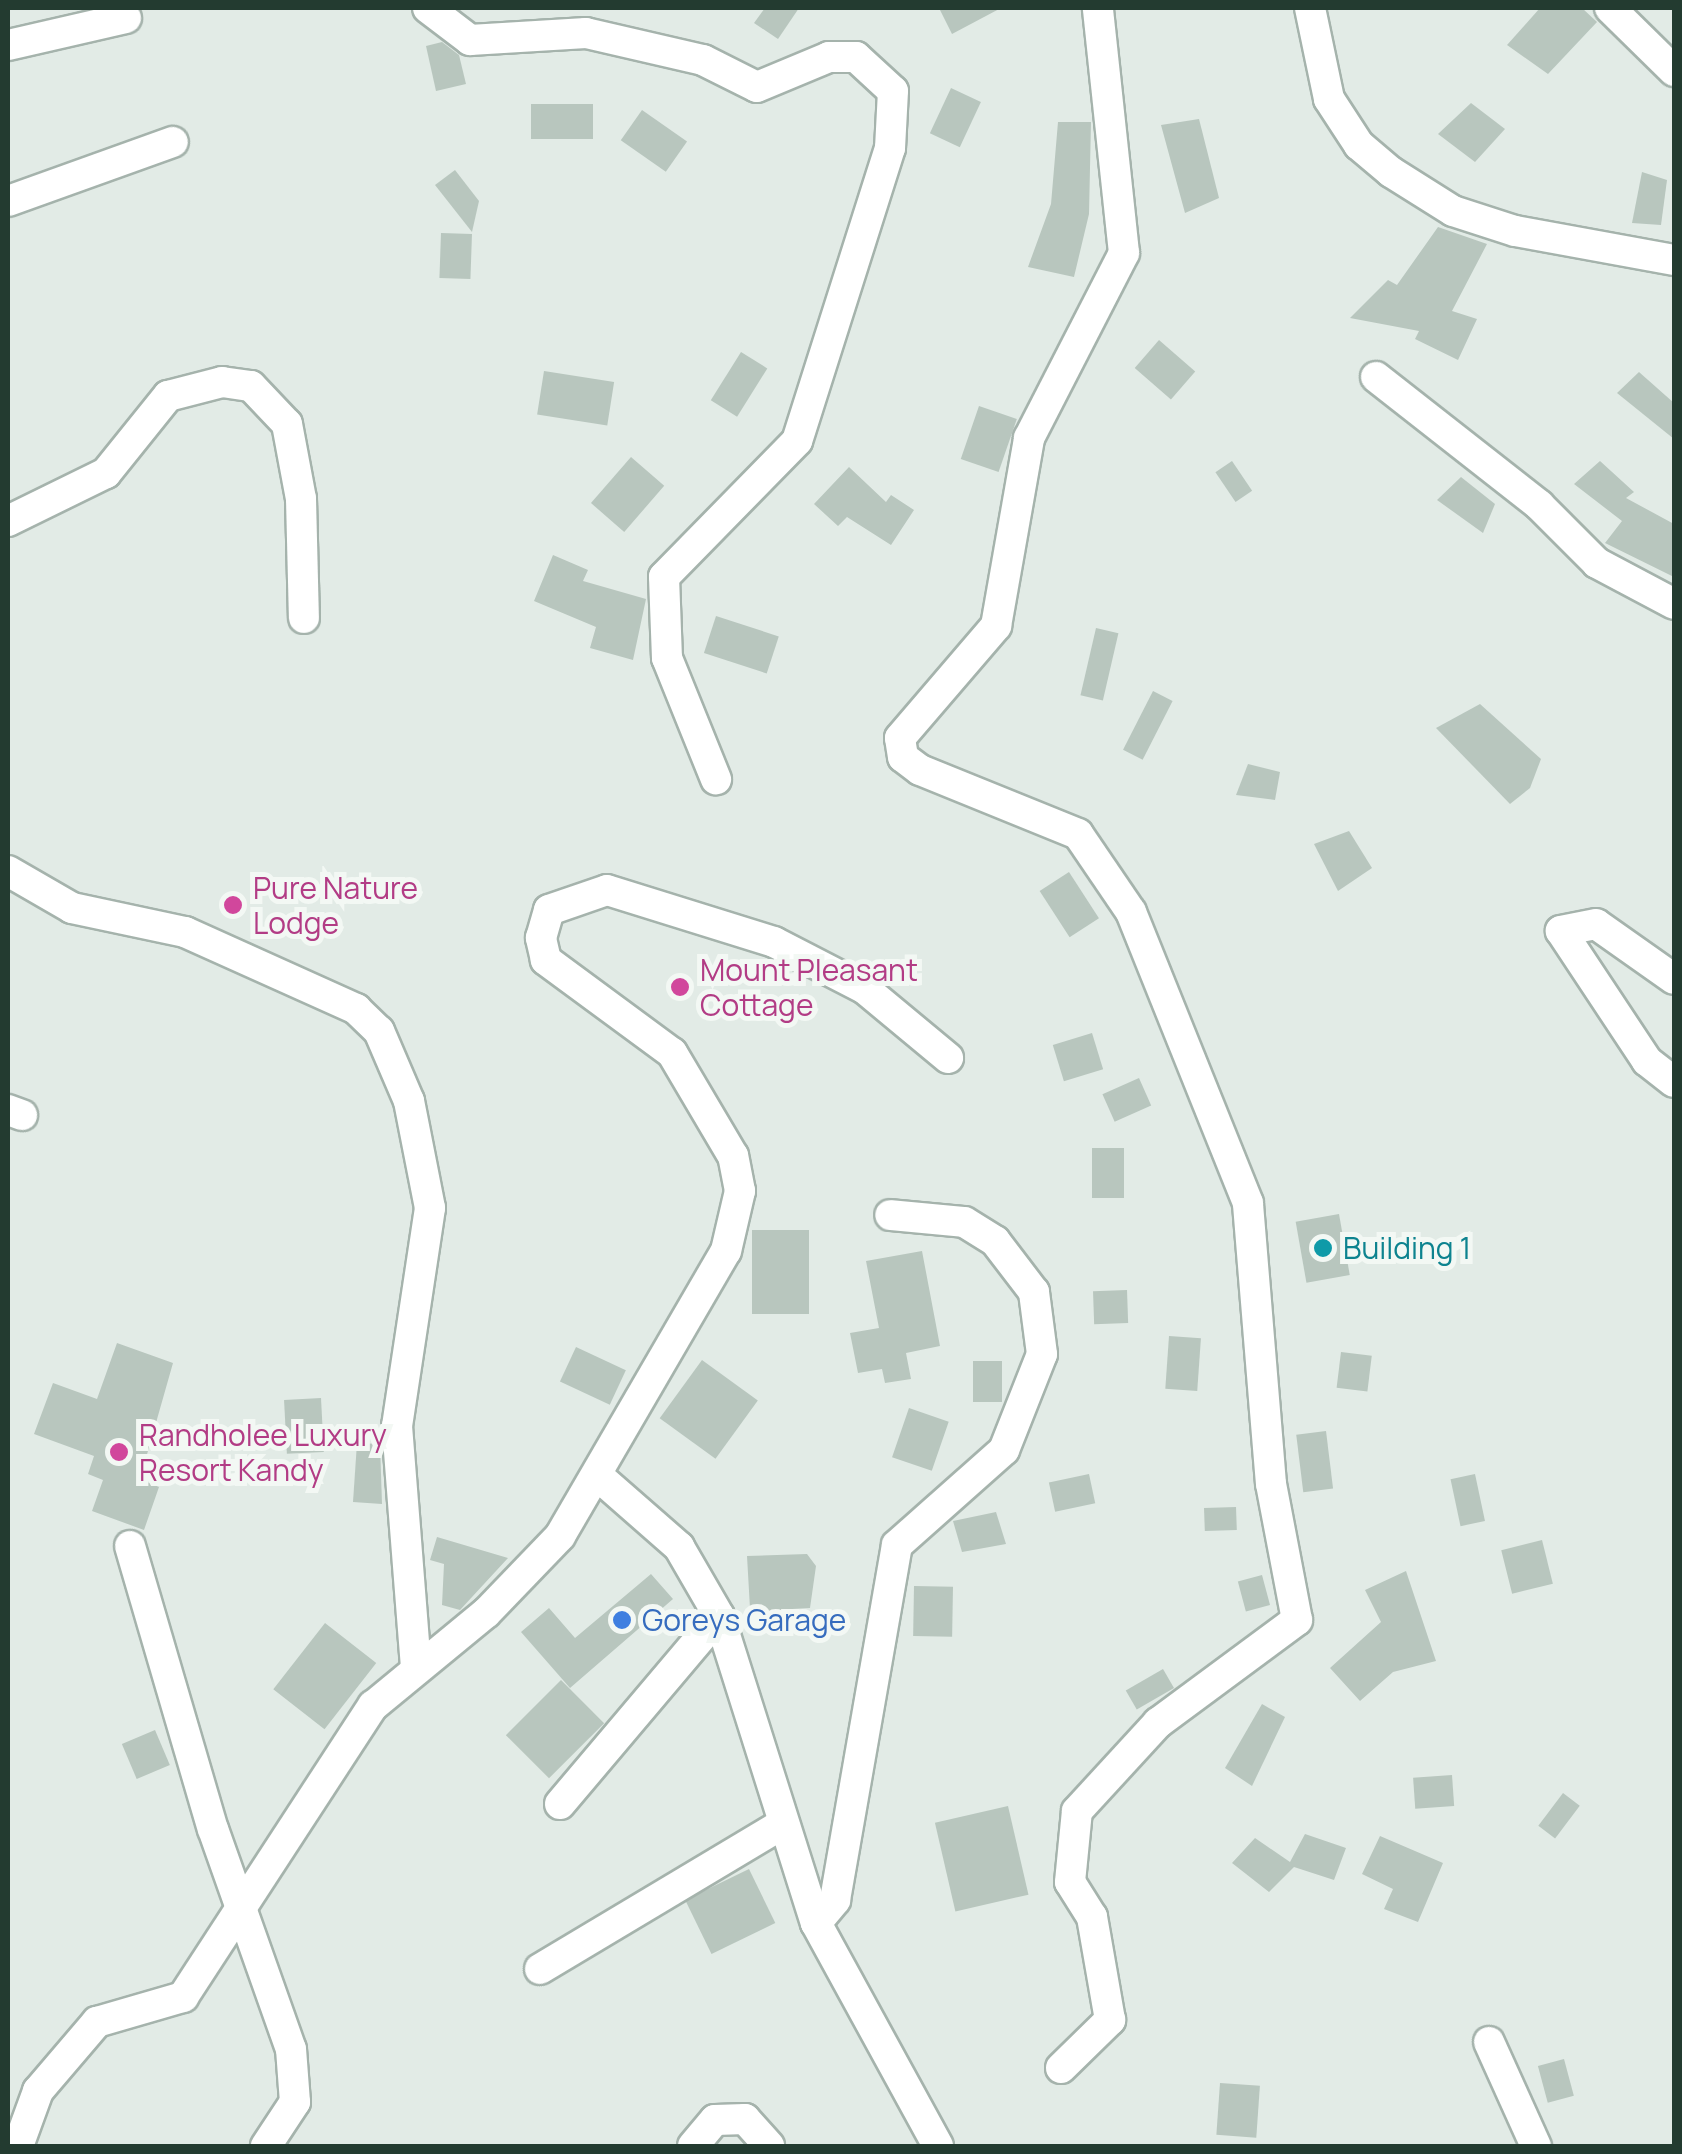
<!DOCTYPE html>
<style>
body{margin:0}
#map{position:relative;width:1682px;height:2154px;overflow:hidden;background:#e2ebe6;font-family:Manrope,sans-serif}
div>[style]{position:absolute}
[style*='--x']{left:calc(var(--x)*1px);top:calc(var(--y)*1px);width:calc(var(--w)*1px);rotate:calc(var(--a)*1deg)}
.building>*{inset:0;background:#b8c6be;transform-origin:0 0}
.roads{filter:drop-shadow(2px 0 #a5b3ac) drop-shadow(-2px 0 #a5b3ac) drop-shadow(0 2px #a5b3ac) drop-shadow(0 -2px #a5b3ac)}
.minor>*{height:30px;margin:-15px;padding:0 15px;transform-origin:15px;border-radius:15px;background:#fff}
.dots>*{width:28px;height:28px;translate:-50% -50%;box-sizing:border-box;border:5px solid #f3f8f4;border-radius:50%}
span{translate:-50% -50%;white-space:nowrap;text-align:center;line-height:1.15;-webkit-text-stroke:10px #f3f8f4;paint-order:stroke}
.hotel-label{font-size:30px;color:#b23c85}
.left{translate:0 -50%;text-align:left}
.culture-label{font-size:30px;color:#0d838f}
.shop-label{font-size:30px;color:#366cbe}
.frame{position:absolute;inset:0;border:10px solid #233b30;pointer-events:none}
</style>
<div id="map">
<div class="building">
<div style="clip-path:polygon(765px 8px,799px 8px,778px 39px,754px 23px)"></div>
<div style="clip-path:polygon(939px 8px,1001px 8px,952px 34px)"></div>
<div style="clip-path:polygon(1540px 8px,1582px 8px,1597px 22px,1548px 74px,1507px 45px)"></div>
<div style="clip-path:polygon(442px 42px,459px 55px,466px 84px,436px 91px,426px 46px)"></div>
<div style="left:951px;top:88px;width:33px;height:50px;rotate:25deg"></div>
<div style="clip-path:polygon(1471px 103px,1505px 129px,1475px 162px,1438px 134px)"></div>
<div style="left:531px;top:104px;width:62px;height:35px"></div>
<div style="left:642px;top:110px;width:55px;height:37px;rotate:35deg"></div>
<div style="clip-path:polygon(1199px 119px,1219px 198px,1185px 213px,1161px 125px)"></div>
<div style="clip-path:polygon(1058px 122px,1091px 122px,1089px 214px,1074px 277px,1028px 267px,1051px 204px)"></div>
<div style="clip-path:polygon(455px 170px,479px 201px,472px 232px,435px 185px)"></div>
<div style="clip-path:polygon(1642px 172px,1667px 180px,1661px 225px,1632px 223px)"></div>
<div style="clip-path:polygon(1438px 227px,1487px 244px,1452px 311px,1477px 319px,1458px 360px,1415px 339px,1419px 331px,1350px 318px,1388px 280px,1397px 285px)"></div>
<div style="left:441px;top:233px;width:31px;height:45px;rotate:2deg"></div>
<div style="left:1159px;top:340px;width:48px;height:37px;rotate:41deg"></div>
<div style="left:741px;top:352px;width:31px;height:57px;rotate:32deg"></div>
<div style="left:544px;top:371px;width:71px;height:44px;rotate:9deg"></div>
<div style="clip-path:polygon(1639px 372px,1674px 403px,1674px 439px,1617px 393px)"></div>
<div style="left:979px;top:406px;width:40px;height:56px;rotate:19deg"></div>
<div style="left:631px;top:457px;width:44px;height:61px;rotate:41deg"></div>
<div style="left:1232px;top:461px;width:36px;height:20px;rotate:56deg"></div>
<div style="clip-path:polygon(1600px 461px,1634px 492px,1626px 498px,1674px 524px,1674px 577px,1605px 543px,1622px 521px,1574px 484px)"></div>
<div style="clip-path:polygon(849px 467px,886px 502px,891px 495px,914px 510px,891px 545px,847px 517px,838px 526px,814px 504px)"></div>
<div style="clip-path:polygon(1461px 477px,1495px 504px,1483px 533px,1437px 500px)"></div>
<div style="clip-path:polygon(553px 555px,588px 570px,583px 581px,646px 599px,633px 660px,590px 648px,596px 627px,534px 601px)"></div>
<div style="left:716px;top:616px;width:66px;height:39px;rotate:18deg"></div>
<div style="left:1096px;top:628px;width:23px;height:69px;rotate:13deg"></div>
<div style="left:1153px;top:691px;width:22px;height:66px;rotate:27deg"></div>
<div style="clip-path:polygon(1480px 704px,1541px 759px,1530px 788px,1510px 804px,1436px 728px)"></div>
<div style="clip-path:polygon(1248px 764px,1280px 772px,1275px 800px,1236px 795px)"></div>
<div style="clip-path:polygon(1349px 831px,1372px 868px,1338px 891px,1314px 844px)"></div>
<div style="left:1069px;top:872px;width:55px;height:35px;rotate:57deg"></div>
<div style="left:1092px;top:1033px;width:38px;height:41px;rotate:73deg"></div>
<div style="left:1139px;top:1078px;width:30px;height:40px;rotate:66deg"></div>
<div style="left:1092px;top:1148px;width:32px;height:50px"></div>
<div style="left:1339px;top:1214px;width:62px;height:44px;rotate:80deg"></div>
<div style="left:752px;top:1230px;width:57px;height:84px"></div>
<div style="clip-path:polygon(922px 1251px,940px 1346px,906px 1353px,911px 1379px,885px 1383px,882px 1369px,858px 1373px,850px 1333px,879px 1328px,866px 1261px)"></div>
<div style="left:1127px;top:1290px;width:33px;height:34px;rotate:88deg"></div>
<div style="left:1169px;top:1336px;width:32px;height:53px;rotate:4deg"></div>
<div style="clip-path:polygon(117px 1343px,173px 1363px,140px 1479px,159px 1487px,144px 1530px,92px 1511px,103px 1480px,88px 1474px,94px 1456px,34px 1434px,53px 1383px,97px 1399px)"></div>
<div style="left:576px;top:1347px;width:55px;height:38px;rotate:25deg"></div>
<div style="left:1341px;top:1352px;width:31px;height:36px;rotate:7deg"></div>
<div style="left:702px;top:1360px;width:69px;height:72px;rotate:36deg"></div>
<div style="left:973px;top:1361px;width:29px;height:41px"></div>
<div style="left:321px;top:1398px;width:54px;height:37px;rotate:87deg"></div>
<div style="left:909px;top:1408px;width:42px;height:52px;rotate:19deg"></div>
<div style="left:1326px;top:1431px;width:58px;height:30px;rotate:83deg"></div>
<div style="clip-path:polygon(357px 1443px,380px 1444px,382px 1504px,353px 1502px)"></div>
<div style="left:1089px;top:1474px;width:30px;height:41px;rotate:78deg"></div>
<div style="left:1475px;top:1474px;width:48px;height:25px;rotate:78deg"></div>
<div style="left:1236px;top:1507px;width:23px;height:32px;rotate:88deg"></div>
<div style="clip-path:polygon(996px 1512px,1006px 1544px,962px 1552px,953px 1521px)"></div>
<div style="clip-path:polygon(437px 1537px,508px 1558px,460px 1610px,442px 1605px,444px 1564px,430px 1560px)"></div>
<div style="left:1542px;top:1540px;width:45px;height:42px;rotate:76deg"></div>
<div style="clip-path:polygon(807px 1554px,816px 1566px,810px 1608px,792px 1609px,792px 1625px,751px 1626px,747px 1556px)"></div>
<div style="clip-path:polygon(1406px 1571px,1436px 1661px,1393px 1672px,1360px 1701px,1330px 1668px,1381px 1622px,1365px 1590px)"></div>
<div style="clip-path:polygon(651px 1574px,673px 1599px,570px 1688px,521px 1632px,549px 1608px,575px 1638px)"></div>
<div style="left:1262px;top:1575px;width:31px;height:25px;rotate:75deg"></div>
<div style="left:914px;top:1586px;width:39px;height:50px;rotate:1deg"></div>
<div style="left:325px;top:1623px;width:65px;height:84px;rotate:38deg"></div>
<div style="left:1163px;top:1669px;width:22px;height:43px;rotate:60deg"></div>
<div style="left:561px;top:1680px;width:61px;height:78px;rotate:45deg"></div>
<div style="clip-path:polygon(1262px 1704px,1285px 1717px,1252px 1786px,1225px 1768px)"></div>
<div style="left:155px;top:1730px;width:38px;height:36px;rotate:67deg"></div>
<div style="left:1452px;top:1775px;width:31px;height:39px;rotate:86deg"></div>
<div style="left:1563px;top:1793px;width:21px;height:41px;rotate:37deg"></div>
<div style="left:1008px;top:1806px;width:91px;height:75px;rotate:77deg"></div>
<div style="clip-path:polygon(1305px 1834px,1346px 1848px,1334px 1880px,1294px 1867px,1269px 1892px,1232px 1863px,1255px 1838px,1290px 1862px)"></div>
<div style="clip-path:polygon(1380px 1836px,1443px 1863px,1418px 1922px,1384px 1909px,1393px 1889px,1362px 1874px)"></div>
<div style="left:749px;top:1869px;width:60px;height:71px;rotate:64deg"></div>
<div style="left:1564px;top:2059px;width:38px;height:27px;rotate:75deg"></div>
<div style="left:1220px;top:2083px;width:40px;height:52px;rotate:4deg"></div>
</div>
<div class="roads">
<div class="minor">
<div style="--x:428;--y:8;--w:53;--a:37.3"></div>
<div style="--x:470;--y:40;--w:116;--a:-3.5"></div>
<div style="--x:586;--y:33;--w:120;--a:13"></div>
<div style="--x:703;--y:60;--w:60;--a:26.6"></div>
<div style="--x:757;--y:87;--w:78;--a:-22.6"></div>
<div style="--x:829;--y:57;--w:27;--a:0"></div>
<div style="--x:856;--y:57;--w:50;--a:42.6"></div>
<div style="--x:893;--y:91;--w:57;--a:93"></div>
<div style="--x:890;--y:148;--w:307;--a:107.6"></div>
<div style="--x:797;--y:441;--w:190;--a:134.4"></div>
<div style="--x:664;--y:577;--w:81;--a:87.9"></div>
<div style="--x:667;--y:658;--w:131;--a:68"></div>
<div style="--x:1310;--y:8;--w:93;--a:78.2"></div>
<div style="--x:1329;--y:99;--w:55;--a:56.9"></div>
<div style="--x:1359;--y:145;--w:42;--a:40.2"></div>
<div style="--x:1391;--y:172;--w:73;--a:32.2"></div>
<div style="--x:1453;--y:211;--w:65;--a:17.9"></div>
<div style="--x:1515;--y:231;--w:162;--a:10.3"></div>
<div style="--x:1610;--y:8;--w:90;--a:44.5"></div>
<div style="--x:8;--y:45;--w:121;--a:-12.9"></div>
<div style="--x:8;--y:201;--w:175;--a:-19.7"></div>
<div style="--x:1376;--y:377;--w:207;--a:38.1"></div>
<div style="--x:1539;--y:505;--w:82;--a:45"></div>
<div style="--x:1597;--y:563;--w:87;--a:28"></div>
<div style="--x:8;--y:521;--w:109;--a:-26.1"></div>
<div style="--x:106;--y:473;--w:99;--a:-51.2"></div>
<div style="--x:168;--y:396;--w:56;--a:-14.5"></div>
<div style="--x:222;--y:382;--w:29;--a:8"></div>
<div style="--x:251;--y:386;--w:52;--a:46.5"></div>
<div style="--x:287;--y:424;--w:76;--a:79.4"></div>
<div style="--x:301;--y:499;--w:119;--a:88.6"></div>
<div style="--x:8;--y:871;--w:74;--a:30"></div>
<div style="--x:72;--y:908;--w:116;--a:12"></div>
<div style="--x:185;--y:932;--w:188;--a:24.2"></div>
<div style="--x:356;--y:1009;--w:32;--a:44"></div>
<div style="--x:379;--y:1031;--w:76;--a:66.8"></div>
<div style="--x:409;--y:1101;--w:109;--a:78.9"></div>
<div style="--x:430;--y:1208;--w:220;--a:98.6"></div>
<div style="--x:397;--y:1426;--w:240;--a:85.5"></div>
<div style="--x:1674;--y:979;--w:95;--a:-144.8"></div>
<div style="--x:1596;--y:924;--w:36;--a:169"></div>
<div style="--x:1561;--y:931;--w:156;--a:56.5"></div>
<div style="--x:1647;--y:1061;--w:34;--a:38"></div>
<div style="--x:8;--y:1110;--w:15;--a:20"></div>
<div style="--x:598;--y:1476;--w:108;--a:41.2"></div>
<div style="--x:679;--y:1547;--w:80;--a:59.9"></div>
<div style="--x:719;--y:1616;--w:322;--a:72.5"></div>
<div style="--x:816;--y:1923;--w:254;--a:61.3"></div>
<div style="--x:130;--y:1546;--w:295;--a:73.7"></div>
<div style="--x:213;--y:1829;--w:233;--a:70.5"></div>
<div style="--x:291;--y:2049;--w:53;--a:85.7"></div>
<div style="--x:295;--y:2102;--w:53;--a:123.4"></div>
<div style="--x:560;--y:1804;--w:246;--a:-49.8"></div>
<div style="--x:816;--y:1923;--w:30;--a:-50"></div>
<div style="--x:835;--y:1900;--w:360;--a:-80.1"></div>
<div style="--x:897;--y:1545;--w:143;--a:-41.6"></div>
<div style="--x:1004;--y:1450;--w:103;--a:-68.4"></div>
<div style="--x:1042;--y:1354;--w:63;--a:-97.4"></div>
<div style="--x:1034;--y:1292;--w:64;--a:-127.4"></div>
<div style="--x:995;--y:1241;--w:36;--a:-148"></div>
<div style="--x:964;--y:1222;--w:74;--a:-174.6"></div>
<div style="--x:540;--y:1969;--w:279;--a:-30.9"></div>
<div style="--x:1489;--y:2042;--w:114;--a:65.7"></div>
<div style="--x:1061;--y:2068;--w:69;--a:-44.4"></div>
<div style="--x:1110;--y:2020;--w:105;--a:-99.9"></div>
<div style="--x:1092;--y:1917;--w:41;--a:-122.2"></div>
<div style="--x:1070;--y:1882;--w:71;--a:-84.4"></div>
<div style="--x:1077;--y:1811;--w:120;--a:-47.4"></div>
<div style="--x:1158;--y:1723;--w:173;--a:-36.5"></div>
<div style="--x:1297;--y:1620;--w:138;--a:-100.8"></div>
<div style="--x:1271;--y:1484;--w:282;--a:-94.7"></div>
<div style="--x:1248;--y:1203;--w:314;--a:-111.9"></div>
<div style="--x:1131;--y:912;--w:94;--a:-124.2"></div>
<div style="--x:1078;--y:834;--w:170;--a:-157.9"></div>
<div style="--x:920;--y:770;--w:21;--a:-143"></div>
<div style="--x:903;--y:757;--w:19;--a:-99"></div>
<div style="--x:900;--y:738;--w:148;--a:-49.4"></div>
<div style="--x:996;--y:626;--w:191;--a:-80"></div>
<div style="--x:1029;--y:438;--w:208;--a:-62.8"></div>
<div style="--x:1124;--y:253;--w:246;--a:-96.1"></div>
<div style="--x:18;--y:2146;--w:59;--a:-70"></div>
<div style="--x:38;--y:2091;--w:91;--a:-49.5"></div>
<div style="--x:97;--y:2022;--w:90;--a:-16.2"></div>
<div style="--x:183;--y:1997;--w:348;--a:-56.9"></div>
<div style="--x:373;--y:1706;--w:146;--a:-39.5"></div>
<div style="--x:486;--y:1613;--w:107;--a:-46.1"></div>
<div style="--x:560;--y:1536;--w:330;--a:-59.8"></div>
<div style="--x:726;--y:1251;--w:62;--a:-76.9"></div>
<div style="--x:740;--y:1191;--w:36;--a:-101"></div>
<div style="--x:733;--y:1156;--w:120;--a:-120.6"></div>
<div style="--x:672;--y:1053;--w:157;--a:-143.6"></div>
<div style="--x:546;--y:960;--w:23;--a:-103"></div>
<div style="--x:541;--y:938;--w:29;--a:-74"></div>
<div style="--x:549;--y:910;--w:61;--a:-19"></div>
<div style="--x:607;--y:890;--w:175;--a:17.3"></div>
<div style="--x:774;--y:942;--w:102;--a:27.3"></div>
<div style="--x:865;--y:989;--w:108;--a:39.7"></div>
<div style="--x:693;--y:2146;--w:34;--a:-50"></div>
<div style="--x:715;--y:2120;--w:30;--a:-2"></div>
<div style="--x:745;--y:2119;--w:36;--a:48"></div>
</div>
</div>
<div class="dots">
<div style="left:233px;top:905px;background:#d1479c"></div>
<div style="left:680px;top:987px;background:#d1479c"></div>
<div style="left:1323px;top:1248px;background:#0f9aa8"></div>
<div style="left:119px;top:1452px;background:#d1479c"></div>
<div style="left:622px;top:1620px;background:#3f7fe0"></div>
</div>
<div class="hotel-label">
<span class="left" style="left:253px;top:905px">Pure Nature<br>Lodge</span>
<span class="left" style="left:700px;top:987px">Mount Pleasant<br>Cottage</span>
<span class="left" style="left:139px;top:1452px">Randholee Luxury<br>Resort Kandy</span>
</div>
<div class="culture-label">
<span class="left" style="left:1343px;top:1248px">Building 1</span>
</div>
<div class="shop-label">
<span class="left" style="left:642px;top:1620px">Goreys Garage</span>
</div>
<div class="frame"></div>
</div>
